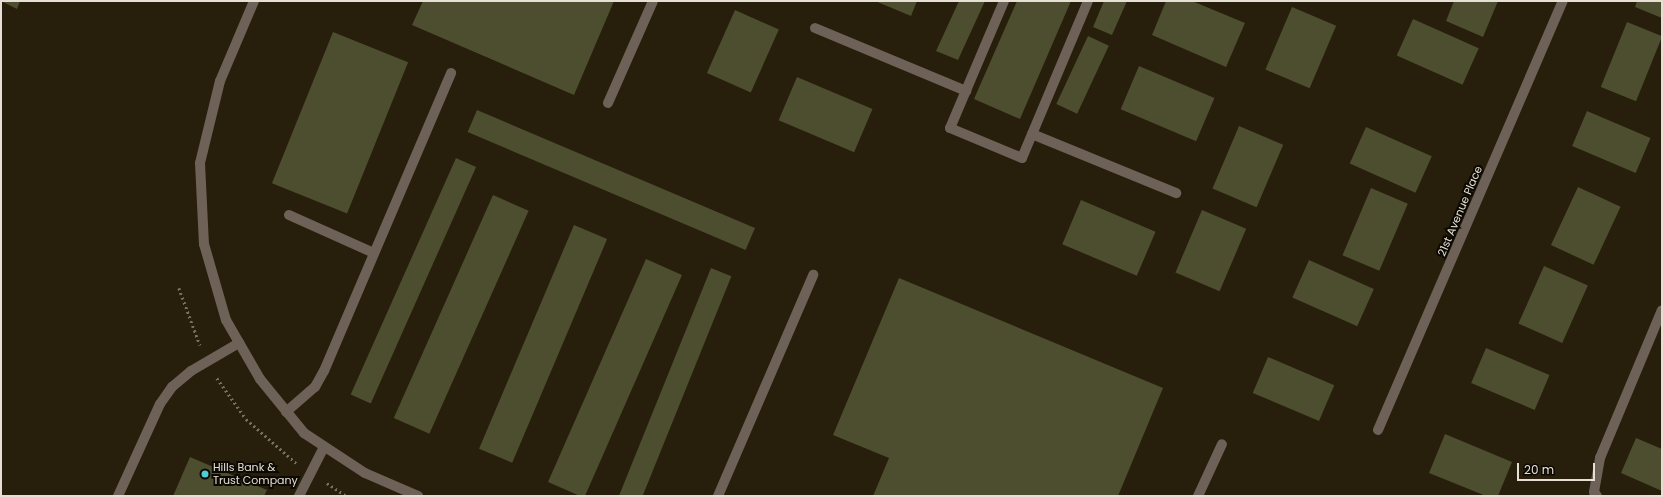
<!DOCTYPE html>
<style>
body{margin:0}
#map{position:relative;width:1663px;height:497px;overflow:hidden;background:#271e0b;font-family:Poppins,sans-serif}
div>[style]{position:absolute}
[style*='--x']{left:calc(var(--x)*1px);top:calc(var(--y)*1px);width:calc(var(--w)*1px);rotate:calc(var(--a)*1deg)}
.building>*{inset:0;background:#4d4d2f;transform-origin:0 0}
.path>*{height:2.5px;margin-top:-1.25px;transform-origin:0;background:repeating-linear-gradient(90deg,#776f5f 0 2px,transparent 0 5px)}
.lane>*{height:10px;margin:-5px;padding:0 5px;transform-origin:5px;border-radius:5px;background:#6d6158}
.street>*{height:10px;margin:-5px;padding:0 5px;transform-origin:5px;border-radius:5px;background:#6d6158}
.dots>*{width:11px;height:11px;translate:-50% -50%;box-sizing:border-box;border:2px solid #0c0903;border-radius:50%}
span{translate:-50% -50%;white-space:nowrap;text-align:center;line-height:1.15;-webkit-text-stroke:4px #0c0903;paint-order:stroke}
.street-label{font-size:11px;color:#e5dfd4}
.poi-label{font-size:11px;color:#e5dfd4}
.left{translate:0 -50%;text-align:left}
.frame{position:absolute;inset:0;border:2px solid #e5dfd4;pointer-events:none}
.scale{position:absolute;left:1517px;top:463px;width:78px;height:18px;box-sizing:border-box;border:2px solid #e5dfd4;border-top:0;padding-left:5px;font-size:12px;line-height:14px;white-space:nowrap;color:#e5dfd4;-webkit-text-stroke:3px #0c0903;paint-order:stroke}
</style>
<div id="map">
<div class="building">
<div style="clip-path:polygon(1px 1px,20px 1px,17px 9px)"></div>
<div style="clip-path:polygon(423px 1px,614px 1px,574px 95px,412px 25px)"></div>
<div style="clip-path:polygon(875px 1px,917px 1px,911px 16px)"></div>
<div style="clip-path:polygon(959px 1px,985px 1px,958px 60px,936px 51px)"></div>
<div style="clip-path:polygon(1017px 1px,1071px 1px,1020px 119px,974px 99px)"></div>
<div style="clip-path:polygon(1104px 1px,1127px 1px,1112px 35px,1093px 27px)"></div>
<div style="clip-path:polygon(1166px 1px,1192px 1px,1245px 23px,1226px 67px,1152px 35px)"></div>
<div style="clip-path:polygon(1454px 1px,1498px 1px,1483px 37px,1446px 21px)"></div>
<div style="clip-path:polygon(1637px 1px,1662px 1px,1662px 18px,1635px 7px)"></div>
<div style="left:1292px;top:7px;width:48px;height:68px;rotate:23deg"></div>
<div style="left:735px;top:10px;width:48px;height:69px;rotate:24deg"></div>
<div style="left:1413px;top:19px;width:72px;height:40px;rotate:24deg"></div>
<div style="left:1627px;top:22px;width:38px;height:70px;rotate:22deg"></div>
<div style="left:333px;top:32px;width:81px;height:163px;rotate:22deg"></div>
<div style="left:1088px;top:36px;width:23px;height:75px;rotate:25deg"></div>
<div style="left:1139px;top:66px;width:82px;height:47px;rotate:23deg"></div>
<div style="left:797px;top:77px;width:82px;height:47px;rotate:23deg"></div>
<div style="left:477px;top:110px;width:302px;height:24px;rotate:23deg"></div>
<div style="left:1587px;top:111px;width:69px;height:38px;rotate:23deg"></div>
<div style="left:1239px;top:126px;width:48px;height:68px;rotate:23deg"></div>
<div style="left:1366px;top:127px;width:72px;height:40px;rotate:24deg"></div>
<div style="left:456px;top:158px;width:22px;height:259px;rotate:24deg"></div>
<div style="left:1578px;top:187px;width:47px;height:64px;rotate:25deg"></div>
<div style="left:1371px;top:188px;width:40px;height:73px;rotate:23deg"></div>
<div style="left:493px;top:195px;width:39px;height:244px;rotate:24deg"></div>
<div style="left:1081px;top:200px;width:81px;height:48px;rotate:23deg"></div>
<div style="left:1202px;top:210px;width:48px;height:68px;rotate:23deg"></div>
<div style="left:574px;top:225px;width:36px;height:243px;rotate:23deg"></div>
<div style="clip-path:polygon(646px 259px,682px 275px,585px 496px,580px 496px,548px 482px)"></div>
<div style="left:1309px;top:260px;width:71px;height:41px;rotate:24deg"></div>
<div style="left:1544px;top:266px;width:48px;height:63px;rotate:24deg"></div>
<div style="left:711px;top:268px;width:22px;height:249px;rotate:22deg"></div>
<div style="clip-path:polygon(899px 278px,1163px 388px,1118px 496px,873px 496px,889px 458px,833px 435px)"></div>
<div style="left:1486px;top:348px;width:69px;height:38px;rotate:23deg"></div>
<div style="left:1268px;top:357px;width:72px;height:39px;rotate:23deg"></div>
<div style="clip-path:polygon(1445px 434px,1512px 462px,1498px 496px,1486px 496px,1429px 473px)"></div>
<div style="clip-path:polygon(1636px 438px,1662px 449px,1662px 491px,1621px 473px)"></div>
<div style="clip-path:polygon(190px 457px,267px 490px,264px 496px,173px 496px)"></div>
</div>
<div class="path">
<div style="--x:179;--y:288;--w:61;--a:69.8"></div>
<div style="--x:217;--y:378;--w:50;--a:54.7"></div>
<div style="--x:246;--y:419;--w:67;--a:41.3"></div>
<div style="--x:327;--y:483;--w:23;--a:34"></div>
</div>
<div class="lane">
<div style="--x:1004;--y:1;--w:138;--a:113"></div>
<div style="--x:950;--y:128;--w:78;--a:22.6"></div>
<div style="--x:1022;--y:158;--w:170;--a:-67.2"></div>
<div style="--x:815;--y:28;--w:164;--a:22.6"></div>
<div style="--x:608;--y:103;--w:111;--a:-66.2"></div>
<div style="--x:1032;--y:134;--w:156;--a:22.3"></div>
<div style="--x:289;--y:215;--w:93;--a:24.1"></div>
<div style="--x:286;--y:412;--w:38;--a:-41"></div>
<div style="--x:315;--y:387;--w:18;--a:-61"></div>
<div style="--x:324;--y:371;--w:324;--a:-66.9"></div>
<div style="--x:118;--y:496;--w:101;--a:-65.5"></div>
<div style="--x:160;--y:404;--w:21;--a:-55"></div>
<div style="--x:172;--y:387;--w:25;--a:-40"></div>
<div style="--x:191;--y:371;--w:56;--a:-30.3"></div>
<div style="--x:299;--y:496;--w:55;--a:-63"></div>
<div style="--x:718;--y:496;--w:241;--a:-66.7"></div>
<div style="--x:1198;--y:496;--w:57;--a:-65.2"></div>
</div>
<div class="street">
<div style="--x:254;--y:1;--w:87;--a:113"></div>
<div style="--x:220;--y:81;--w:84;--a:103.7"></div>
<div style="--x:200;--y:163;--w:81;--a:87.2"></div>
<div style="--x:204;--y:244;--w:79;--a:73.9"></div>
<div style="--x:226;--y:320;--w:68;--a:60"></div>
<div style="--x:260;--y:379;--w:70;--a:50.8"></div>
<div style="--x:304;--y:433;--w:73;--a:33.3"></div>
<div style="--x:365;--y:473;--w:58;--a:23.5"></div>
<div style="--x:1378;--y:430;--w:467;--a:-66.7"></div>
<div style="--x:1597;--y:496;--w:5;--a:-127"></div>
<div style="--x:1594;--y:492;--w:35;--a:-80"></div>
<div style="--x:1600;--y:458;--w:160;--a:-67.3"></div>
</div>
<div class="dots">
<div style="left:205px;top:474px;background:#52cbd8"></div>
</div>
<div class="street-label">
<span style="left:1460px;top:211px;rotate:-67deg">21st Avenue Place</span>
</div>
<div class="poi-label">
<span class="left" style="left:213px;top:474px">Hills Bank &amp;<br>Trust Company</span>
</div>
<div class="frame"></div>
<div class="scale">20 m</div>
</div>
